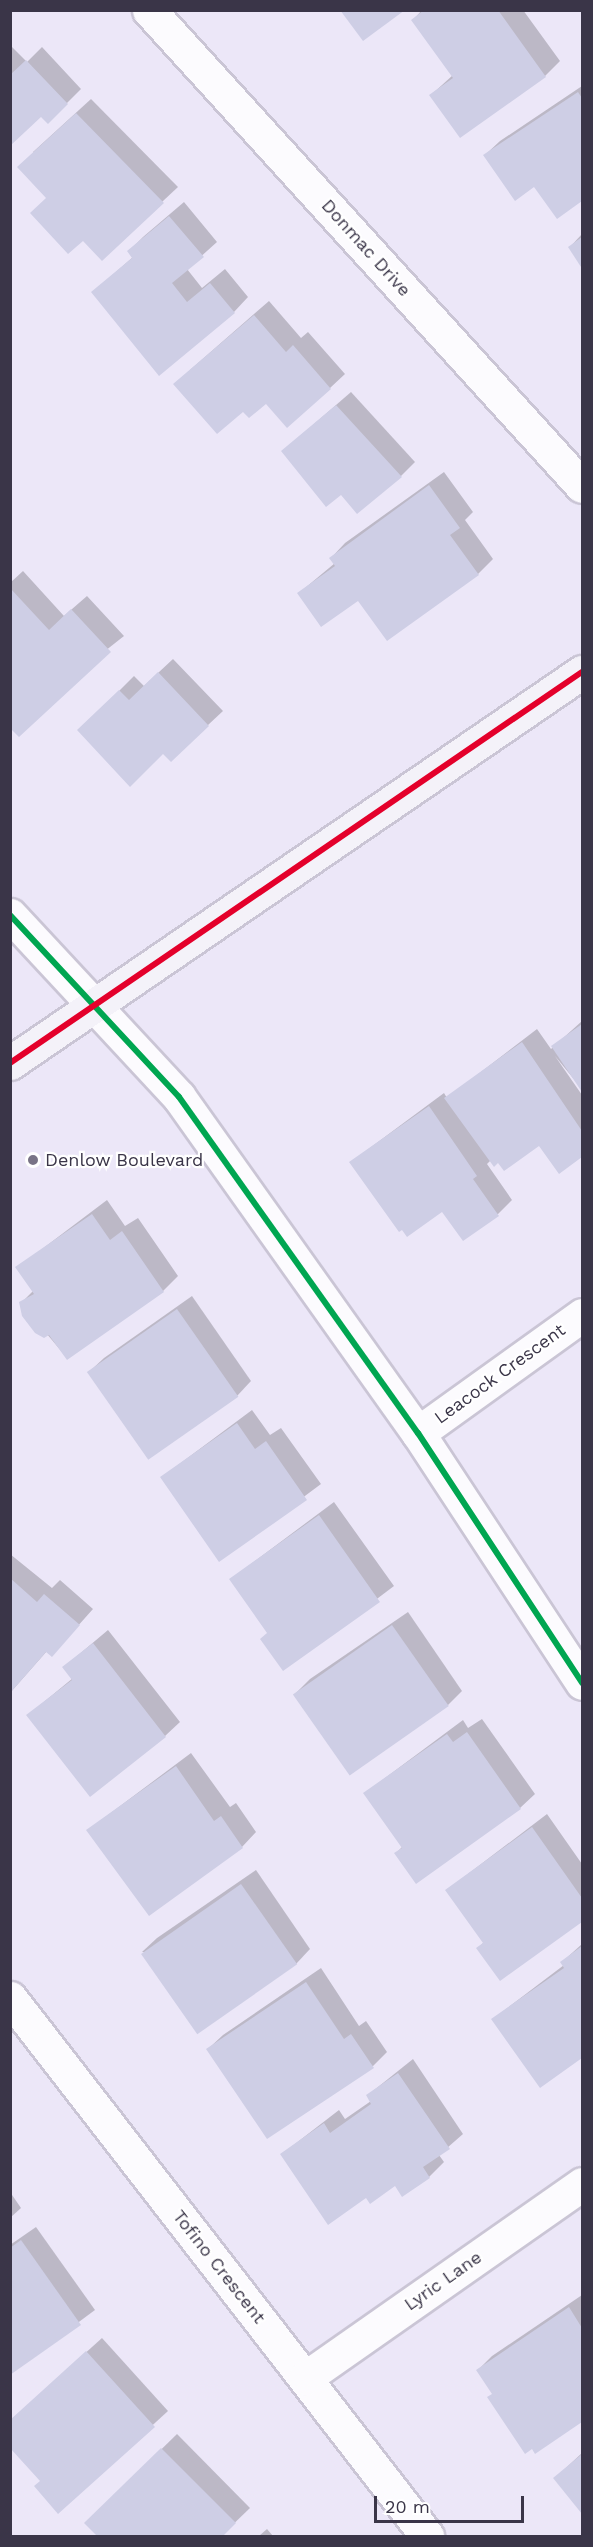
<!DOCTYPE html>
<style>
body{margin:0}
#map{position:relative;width:593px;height:2547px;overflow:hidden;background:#ece7f8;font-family:"Work Sans",sans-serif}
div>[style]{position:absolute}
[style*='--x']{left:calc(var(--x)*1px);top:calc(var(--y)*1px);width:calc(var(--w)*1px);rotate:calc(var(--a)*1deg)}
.shadow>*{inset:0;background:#0003}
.building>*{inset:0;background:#cecee5;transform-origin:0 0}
.roads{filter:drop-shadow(2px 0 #cac5d5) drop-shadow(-2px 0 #cac5d5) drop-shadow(0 2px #cac5d5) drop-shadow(0 -2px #cac5d5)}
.street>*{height:33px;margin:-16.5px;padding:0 16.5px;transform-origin:16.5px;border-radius:16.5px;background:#fcfbfe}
.secondary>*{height:33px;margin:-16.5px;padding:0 16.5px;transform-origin:16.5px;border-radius:16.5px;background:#f4f2f9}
.bus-1>*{height:6px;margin:-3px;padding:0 3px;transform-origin:3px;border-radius:3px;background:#00a651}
.bus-2>*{height:6px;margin:-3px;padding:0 3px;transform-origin:3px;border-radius:3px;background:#e4002b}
.dots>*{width:16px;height:16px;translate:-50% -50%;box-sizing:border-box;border:3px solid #fff;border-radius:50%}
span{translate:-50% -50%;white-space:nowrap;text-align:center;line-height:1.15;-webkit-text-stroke:4.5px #fff;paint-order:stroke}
.street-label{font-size:18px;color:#3a3548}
.poi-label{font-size:18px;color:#3a3548}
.left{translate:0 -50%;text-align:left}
.frame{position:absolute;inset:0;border:12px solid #3a3548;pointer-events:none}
.scale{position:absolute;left:374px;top:2496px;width:150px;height:27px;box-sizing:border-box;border:3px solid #3a3548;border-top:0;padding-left:8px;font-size:18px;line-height:21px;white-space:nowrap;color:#3a3548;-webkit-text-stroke:4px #fff;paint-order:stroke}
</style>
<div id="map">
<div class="shadow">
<div style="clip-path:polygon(422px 10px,523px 10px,560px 61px,545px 76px,431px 95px,453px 75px,413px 20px)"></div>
<div style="clip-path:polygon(10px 45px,27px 62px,42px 47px,81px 89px,48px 122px,41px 115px,10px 144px)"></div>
<div style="clip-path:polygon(582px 86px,582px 200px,557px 217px,534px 185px,485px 155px,500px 141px)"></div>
<div style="clip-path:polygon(91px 99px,178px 187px,102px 258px,48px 198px,33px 152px)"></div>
<div style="clip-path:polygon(184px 202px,217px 242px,187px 269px,202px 288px,225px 269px,248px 297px,234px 312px,93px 292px,133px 257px,129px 251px,143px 237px)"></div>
<div style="clip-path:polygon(582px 234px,582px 265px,570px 247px)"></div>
<div style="clip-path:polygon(269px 301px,301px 338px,308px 332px,345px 374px,330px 388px,266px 402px,190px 370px)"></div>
<div style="clip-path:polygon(351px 392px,415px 462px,401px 476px,341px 493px,283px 451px)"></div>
<div style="clip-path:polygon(444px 472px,473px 512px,465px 520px,493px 559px,478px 574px,388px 639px,359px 599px,299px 593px,335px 563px,331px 558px,345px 543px)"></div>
<div style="clip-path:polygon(23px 571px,64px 616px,87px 596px,124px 636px,10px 726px,10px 583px)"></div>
<div style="clip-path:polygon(173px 659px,223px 711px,208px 725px,163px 752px,79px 731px,134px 676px,144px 686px)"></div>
<div style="clip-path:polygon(582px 1021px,582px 1089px,555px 1056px,582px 1095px,582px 1156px,559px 1172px,539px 1144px,499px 1161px,491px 1160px,487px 1164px,512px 1200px,498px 1214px,442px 1210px,351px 1162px,444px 1093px,447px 1098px,537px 1029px,551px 1049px)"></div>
<div style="clip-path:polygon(107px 1200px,125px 1226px,138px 1218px,178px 1276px,163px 1291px,67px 1358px,21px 1303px,33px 1291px,17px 1268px)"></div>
<div style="clip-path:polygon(192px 1296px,251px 1381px,237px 1396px,89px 1372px,104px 1358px)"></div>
<div style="clip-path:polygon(252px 1410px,270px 1435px,281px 1428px,321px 1484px,219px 1560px,162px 1477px)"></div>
<div style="clip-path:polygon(334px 1502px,394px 1586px,284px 1669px,269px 1632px,231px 1579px)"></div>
<div style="clip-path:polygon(10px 1554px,52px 1588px,60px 1580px,93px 1609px,52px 1655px,47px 1651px,10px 1693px)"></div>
<div style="clip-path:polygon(408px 1612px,462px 1691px,448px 1705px,295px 1694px,310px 1679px)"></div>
<div style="clip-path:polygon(108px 1630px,180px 1722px,165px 1736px,28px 1715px,73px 1678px,64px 1667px)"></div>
<div style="clip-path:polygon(482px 1719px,535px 1794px,520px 1808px,396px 1853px,403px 1846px,365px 1793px,463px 1720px,468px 1728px)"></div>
<div style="clip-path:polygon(191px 1753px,230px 1807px,236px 1803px,256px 1832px,242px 1847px,88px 1830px)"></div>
<div style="clip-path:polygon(547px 1814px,582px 1864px,582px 1920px,500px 1979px,478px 1948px,484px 1942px,447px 1890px)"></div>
<div style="clip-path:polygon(256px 1870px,310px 1949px,296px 1964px,142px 1952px,157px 1938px)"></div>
<div style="clip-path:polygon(582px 1944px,582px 2057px,540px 2086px,493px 2019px,564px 1965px,562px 1962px)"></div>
<div style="clip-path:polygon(321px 1968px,359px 2026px,366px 2021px,387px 2052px,373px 2066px,208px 2049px,223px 2035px)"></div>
<div style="clip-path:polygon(413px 2059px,463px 2134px,439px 2155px,444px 2162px,429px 2177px,403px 2195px,396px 2184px,367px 2196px,282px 2154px,339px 2110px,345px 2119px,371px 2101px,368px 2095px)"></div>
<div style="clip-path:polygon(10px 2192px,21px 2208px,10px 2218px)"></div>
<div style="clip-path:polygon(36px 2227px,95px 2310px,10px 2373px,10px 2245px)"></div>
<div style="clip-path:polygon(582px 2295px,582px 2421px,536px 2452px,478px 2370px,492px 2356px)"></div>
<div style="clip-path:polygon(102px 2338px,168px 2411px,58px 2512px,10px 2421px)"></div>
<div style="clip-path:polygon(177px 2434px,250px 2508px,221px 2536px,99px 2536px,86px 2523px)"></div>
<div style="clip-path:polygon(582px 2453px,582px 2511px,555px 2478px)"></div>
<div style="clip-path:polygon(267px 2529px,273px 2536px,259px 2536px)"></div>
</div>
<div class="building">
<div style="clip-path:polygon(340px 10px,405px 10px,363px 41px)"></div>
<div style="clip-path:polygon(424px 10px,498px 10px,546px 77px,460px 138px,429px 95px,453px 78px,411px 20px)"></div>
<div style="clip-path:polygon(26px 60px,68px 104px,48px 124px,41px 117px,10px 146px,10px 75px)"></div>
<div style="clip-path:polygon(578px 92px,582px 98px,582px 201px,557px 219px,534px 187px,515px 201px,483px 155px)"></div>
<div style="clip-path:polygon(76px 113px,164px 203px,102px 261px,83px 241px,68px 254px,30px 213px,46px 198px,17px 167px)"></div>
<div style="clip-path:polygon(169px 216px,204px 257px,172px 283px,187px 302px,210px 283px,235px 313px,159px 376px,91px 292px,132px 258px,127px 251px)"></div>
<div style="clip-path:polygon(582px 237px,582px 266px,581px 267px,568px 247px)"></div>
<div style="clip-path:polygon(254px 315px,286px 352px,293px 345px,331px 389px,287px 428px,266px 404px,249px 418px,243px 412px,217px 434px,173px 384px)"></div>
<div style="clip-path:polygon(336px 405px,402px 477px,357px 514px,341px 495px,326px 507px,281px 451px)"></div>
<div style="clip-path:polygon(429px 485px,460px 528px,450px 535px,479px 575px,387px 641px,358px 601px,321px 627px,297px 593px,335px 566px,329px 558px)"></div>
<div style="clip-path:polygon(10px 588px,49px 630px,71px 609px,111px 652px,19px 737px,10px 728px)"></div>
<div style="clip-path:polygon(158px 672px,209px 726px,171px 762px,163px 754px,130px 787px,77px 730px,119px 690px,129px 700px)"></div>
<div style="clip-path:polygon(582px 1024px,582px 1092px,551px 1046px)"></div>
<div style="clip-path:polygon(522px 1042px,582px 1131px,582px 1157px,559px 1174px,539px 1146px,504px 1171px,498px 1163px,494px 1167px,444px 1098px)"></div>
<div style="clip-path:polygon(429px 1106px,477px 1176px,473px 1179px,499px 1216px,463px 1241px,442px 1212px,407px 1237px,402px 1230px,399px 1232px,349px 1162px)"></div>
<div style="clip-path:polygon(92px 1214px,110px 1240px,122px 1231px,164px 1292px,67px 1360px,49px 1335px,44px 1338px,35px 1333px,22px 1316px,19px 1302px,34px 1294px,15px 1267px)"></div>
<div style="left:177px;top:1309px;width:107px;height:110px;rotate:55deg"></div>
<div style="clip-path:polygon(237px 1423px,255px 1449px,266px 1441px,307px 1500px,219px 1562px,160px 1477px)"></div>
<div style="clip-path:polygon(319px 1515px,380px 1602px,283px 1671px,260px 1639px,267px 1633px,229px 1579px)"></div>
<div style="clip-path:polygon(10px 1578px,37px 1602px,44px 1594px,80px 1625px,52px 1657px,46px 1652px,10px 1693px)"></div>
<div style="left:392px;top:1625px;width:99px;height:121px;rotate:55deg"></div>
<div style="clip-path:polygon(93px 1643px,166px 1737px,90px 1797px,26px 1715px,72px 1680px,62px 1667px)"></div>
<div style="clip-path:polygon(467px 1732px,521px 1809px,416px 1884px,394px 1853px,402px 1848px,363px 1793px,447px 1734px,453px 1742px)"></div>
<div style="clip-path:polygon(176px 1766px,214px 1821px,221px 1816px,243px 1848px,149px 1916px,86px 1830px)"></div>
<div style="clip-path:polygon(532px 1827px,582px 1898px,582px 1922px,500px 1981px,476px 1948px,483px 1943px,445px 1890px)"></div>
<div style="left:241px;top:1884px;width:98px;height:122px;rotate:55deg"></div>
<div style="clip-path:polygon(582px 1946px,582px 2058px,540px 2088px,491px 2019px,564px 1968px,560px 1962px)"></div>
<div style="clip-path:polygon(306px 1982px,344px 2039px,351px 2034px,374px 2068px,267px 2139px,206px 2049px)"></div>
<div style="clip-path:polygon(398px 2073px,450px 2149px,423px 2167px,430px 2178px,402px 2197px,395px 2186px,370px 2204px,366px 2198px,328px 2225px,280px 2154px,324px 2123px,330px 2133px,371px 2104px,366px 2095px)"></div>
<div style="clip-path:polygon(21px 2240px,81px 2325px,10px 2375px,10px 2248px)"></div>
<div style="clip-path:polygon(569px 2307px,582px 2328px,582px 2422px,535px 2454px,532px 2449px,525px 2454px,487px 2397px,492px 2394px,476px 2370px)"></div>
<div style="clip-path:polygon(86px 2351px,155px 2427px,58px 2514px,34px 2486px,40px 2481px,10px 2448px,10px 2420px)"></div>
<div style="clip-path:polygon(161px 2448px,236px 2523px,223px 2536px,97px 2536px,84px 2523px)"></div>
<div style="clip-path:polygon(582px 2454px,582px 2514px,553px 2478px)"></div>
</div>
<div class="roads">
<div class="street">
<div style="--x:149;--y:10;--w:643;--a:47.71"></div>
<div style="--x:10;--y:915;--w:248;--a:47.1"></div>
<div style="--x:179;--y:1097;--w:412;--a:54.6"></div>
<div style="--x:418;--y:1433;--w:299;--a:56.7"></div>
<div style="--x:418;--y:1433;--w:202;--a:-35.7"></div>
<div style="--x:10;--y:1998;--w:681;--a:52.22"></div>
<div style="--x:305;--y:2378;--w:338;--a:-35"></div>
</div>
<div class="secondary">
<div style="--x:10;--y:1063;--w:693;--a:-34.36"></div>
</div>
</div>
<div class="bus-1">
<div style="--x:10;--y:915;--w:248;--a:47.1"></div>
<div style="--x:179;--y:1097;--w:412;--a:54.6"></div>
<div style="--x:418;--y:1433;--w:299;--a:56.7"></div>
</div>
<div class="bus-2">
<div style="--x:10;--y:1063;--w:693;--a:-34.36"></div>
</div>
<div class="dots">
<div style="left:33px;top:1160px;background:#787386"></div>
</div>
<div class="street-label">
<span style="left:366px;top:248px;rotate:48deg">Donmac Drive</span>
<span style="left:500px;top:1374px;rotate:-36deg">Leacock Crescent</span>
<span style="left:219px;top:2267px;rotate:52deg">Tofino Crescent</span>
<span style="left:443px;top:2281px;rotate:-35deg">Lyric Lane</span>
</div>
<div class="poi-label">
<span class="left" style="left:45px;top:1160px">Denlow Boulevard</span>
</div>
<div class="frame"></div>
<div class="scale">20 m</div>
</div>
